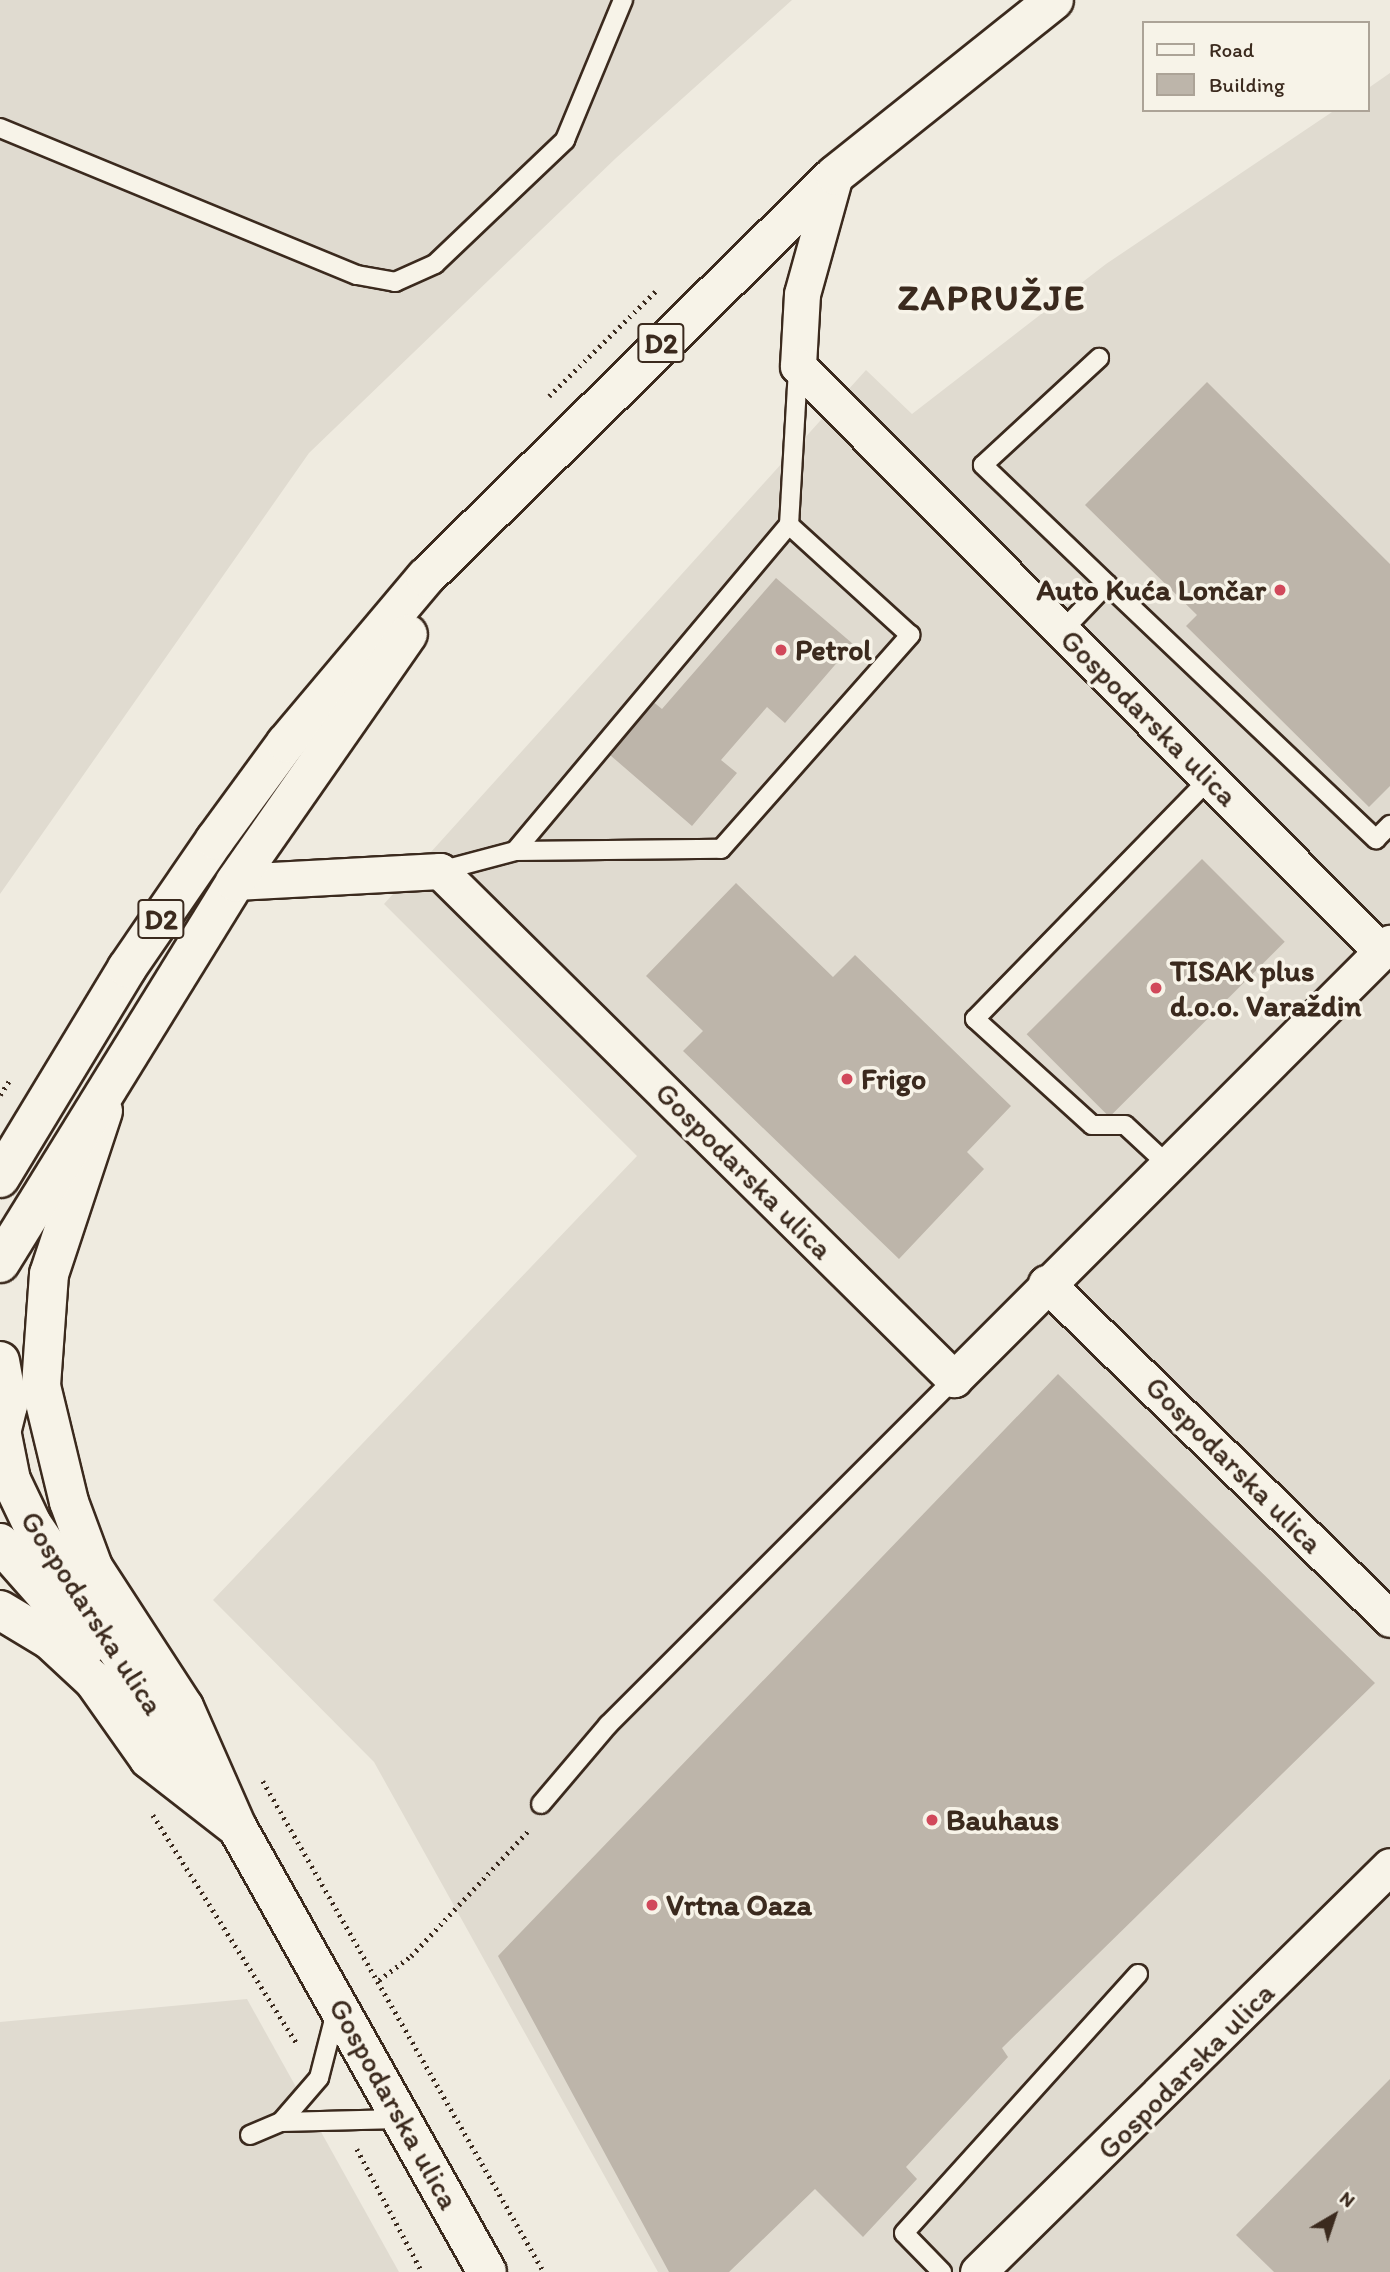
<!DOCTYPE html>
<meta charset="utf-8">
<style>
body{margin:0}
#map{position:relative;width:1390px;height:2272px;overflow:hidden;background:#efebe0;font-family:Itim,sans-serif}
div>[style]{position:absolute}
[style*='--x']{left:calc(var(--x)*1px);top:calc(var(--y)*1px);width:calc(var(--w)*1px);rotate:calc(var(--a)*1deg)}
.built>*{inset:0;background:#e0dbd0}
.building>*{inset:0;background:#bdb5aa;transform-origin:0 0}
.path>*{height:4.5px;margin-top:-2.25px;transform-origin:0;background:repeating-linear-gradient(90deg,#3b2a1e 0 2px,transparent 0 7px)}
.roads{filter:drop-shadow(2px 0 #3b2a1e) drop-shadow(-2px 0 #3b2a1e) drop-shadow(0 2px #3b2a1e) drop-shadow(0 -2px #3b2a1e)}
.service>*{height:18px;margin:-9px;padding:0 9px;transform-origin:9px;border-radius:9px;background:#f7f3e8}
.minor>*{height:35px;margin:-17.5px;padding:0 17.5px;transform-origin:17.5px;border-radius:17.5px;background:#f7f3e8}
.secondary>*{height:38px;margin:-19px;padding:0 19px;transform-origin:19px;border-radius:19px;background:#f7f3e8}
.primary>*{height:38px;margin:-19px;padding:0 19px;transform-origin:19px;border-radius:19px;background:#f7f3e8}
.dots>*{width:19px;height:19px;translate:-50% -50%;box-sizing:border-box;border:4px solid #f7f3e8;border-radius:50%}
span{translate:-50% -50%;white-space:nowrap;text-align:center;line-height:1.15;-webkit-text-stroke:7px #f7f3e8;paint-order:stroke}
.shield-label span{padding:2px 5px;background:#f7f3e8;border:2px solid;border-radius:5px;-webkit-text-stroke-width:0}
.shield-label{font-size:28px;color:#3b2a1e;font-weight:700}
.poi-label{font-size:30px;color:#3b2a1e;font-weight:700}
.right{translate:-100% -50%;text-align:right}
.left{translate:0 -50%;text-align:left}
.street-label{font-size:30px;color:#3b2a1e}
.district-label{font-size:37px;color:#3b2a1e;font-weight:700;letter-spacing:2px}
.legend{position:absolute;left:1142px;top:21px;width:228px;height:91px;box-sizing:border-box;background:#f7f3e8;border:2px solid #aca397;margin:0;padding:9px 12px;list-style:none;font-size:21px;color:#3b2a1e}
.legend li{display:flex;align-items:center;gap:14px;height:35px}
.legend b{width:35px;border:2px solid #aca397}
.north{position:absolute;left:1299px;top:2181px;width:70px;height:70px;-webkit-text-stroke:5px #f7f3e8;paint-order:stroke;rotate:39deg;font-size:19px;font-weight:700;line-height:28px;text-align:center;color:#3b2a1e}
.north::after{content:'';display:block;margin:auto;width:24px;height:32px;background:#3b2a1e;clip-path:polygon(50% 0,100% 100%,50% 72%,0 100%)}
</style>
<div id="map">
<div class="built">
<div style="clip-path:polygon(0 0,792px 0,616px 158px,309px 453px,0 894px)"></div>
<div style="clip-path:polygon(1390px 73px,1390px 2272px,658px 2272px,374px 1762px,213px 1600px,637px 1156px,384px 904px,866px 370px,912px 414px,1106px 264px,1335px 110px,1367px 110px,1367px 89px)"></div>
<div style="clip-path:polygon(247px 1999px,399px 2272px,0 2272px,0 2022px)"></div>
</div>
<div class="building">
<div style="clip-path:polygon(1207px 382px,1390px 564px,1390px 786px,1369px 807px,1186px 626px,1197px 615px,1085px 505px)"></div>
<div style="clip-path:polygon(776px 578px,853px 644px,785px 723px,767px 707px,721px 760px,737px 773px,692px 826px,595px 742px,640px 691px,662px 709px)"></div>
<div style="left:1202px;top:859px;width:117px;height:248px;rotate:45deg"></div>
<div style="clip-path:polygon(736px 883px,833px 977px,855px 955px,1011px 1106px,967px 1152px,984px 1169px,899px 1259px,683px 1051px,703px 1031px,646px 976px)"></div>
<div style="clip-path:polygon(1058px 1374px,1375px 1683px,1002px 2048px,1008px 2057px,906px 2167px,917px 2179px,863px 2237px,815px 2189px,729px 2272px,669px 2272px,498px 1956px)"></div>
<div style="clip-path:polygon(1390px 2079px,1390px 2272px,1274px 2272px,1236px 2235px)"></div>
</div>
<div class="path">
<div style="--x:549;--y:396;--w:151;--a:-44.5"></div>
<div style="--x:0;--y:1095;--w:17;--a:-57"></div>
<div style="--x:263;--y:1781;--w:566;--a:60.22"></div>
<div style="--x:153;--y:1815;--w:271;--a:57.8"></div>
<div style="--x:379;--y:1980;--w:40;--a:-37"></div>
<div style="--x:411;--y:1956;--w:173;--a:-46.9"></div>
<div style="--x:357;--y:2149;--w:139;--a:62.1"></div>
</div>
<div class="roads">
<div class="service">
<div style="--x:0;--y:128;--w:386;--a:22.4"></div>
<div style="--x:357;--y:275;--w:39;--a:10"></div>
<div style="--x:395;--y:282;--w:44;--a:-24.2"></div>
<div style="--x:435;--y:264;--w:180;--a:-43.6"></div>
<div style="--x:565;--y:140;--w:152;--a:-67.5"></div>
<div style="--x:1107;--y:584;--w:371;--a:43.5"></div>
<div style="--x:1376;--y:839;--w:20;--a:-45"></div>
<div style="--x:1062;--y:631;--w:65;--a:-46.2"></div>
<div style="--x:1107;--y:584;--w:172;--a:-136.2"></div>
<div style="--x:983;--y:465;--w:158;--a:-42.7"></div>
<div style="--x:515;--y:851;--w:206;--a:-0.6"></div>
<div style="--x:721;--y:849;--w:286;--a:-48.5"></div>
<div style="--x:910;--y:635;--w:164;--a:-137.7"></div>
<div style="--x:440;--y:871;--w:78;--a:-14.9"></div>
<div style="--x:515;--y:851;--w:426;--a:-50"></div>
<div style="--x:789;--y:525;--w:157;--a:-86.7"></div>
<div style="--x:1167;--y:1164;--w:57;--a:-137.1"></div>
<div style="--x:1125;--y:1125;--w:33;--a:180"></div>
<div style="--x:1092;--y:1125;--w:158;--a:-137.8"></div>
<div style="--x:975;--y:1019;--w:337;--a:-45.7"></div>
<div style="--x:541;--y:1804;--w:104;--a:-49.7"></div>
<div style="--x:608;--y:1725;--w:489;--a:-45"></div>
<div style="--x:281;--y:2122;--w:58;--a:-49.2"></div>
<div style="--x:319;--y:2078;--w:68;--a:-75.6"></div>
<div style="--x:250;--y:2135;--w:34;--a:-23"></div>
<div style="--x:281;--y:2122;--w:119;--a:-1.4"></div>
<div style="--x:942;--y:2272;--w:54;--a:-134.3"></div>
<div style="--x:904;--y:2233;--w:349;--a:-47.9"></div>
</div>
<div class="minor">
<div style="--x:835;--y:175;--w:123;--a:105.5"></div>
<div style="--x:802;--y:294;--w:72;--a:93.2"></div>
<div style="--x:798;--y:366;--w:826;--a:45.1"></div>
<div style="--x:235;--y:882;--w:205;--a:-3.1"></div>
<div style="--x:440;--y:871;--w:723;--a:44.66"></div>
<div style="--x:954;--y:1379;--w:617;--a:-45"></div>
<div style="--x:1046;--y:1283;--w:481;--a:44.3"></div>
<div style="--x:978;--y:2272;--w:578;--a:-44.58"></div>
</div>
<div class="secondary">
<div style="--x:2;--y:1435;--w:46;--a:78.7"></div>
<div style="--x:11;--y:1480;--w:49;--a:64.5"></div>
<div style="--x:32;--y:1524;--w:366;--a:55.9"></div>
<div style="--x:237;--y:1827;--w:510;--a:60.67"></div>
<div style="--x:0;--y:1543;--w:135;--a:48.6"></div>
</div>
<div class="primary">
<div style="--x:103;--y:1111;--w:172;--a:108.3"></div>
<div style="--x:49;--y:1274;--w:112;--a:94.1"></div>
<div style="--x:41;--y:1386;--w:119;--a:76.4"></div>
<div style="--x:69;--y:1502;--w:69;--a:69.7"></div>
<div style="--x:93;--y:1567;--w:167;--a:57"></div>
<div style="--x:184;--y:1707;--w:131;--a:66.2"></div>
<div style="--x:0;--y:1178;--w:245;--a:-58.8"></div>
<div style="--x:127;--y:968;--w:155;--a:-55.5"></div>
<div style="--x:215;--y:840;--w:120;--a:-53.8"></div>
<div style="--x:286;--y:743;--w:217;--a:-49.9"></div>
<div style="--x:426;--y:577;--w:573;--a:-44.51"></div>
<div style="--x:835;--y:175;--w:280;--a:-38.6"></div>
<div style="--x:0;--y:1263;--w:448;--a:-58.3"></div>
<div style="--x:235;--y:882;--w:302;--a:-55.1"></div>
<div style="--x:0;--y:1361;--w:45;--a:79.7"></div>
<div style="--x:8;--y:1405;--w:34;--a:104"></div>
<div style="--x:0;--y:1610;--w:58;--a:31"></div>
<div style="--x:50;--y:1640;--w:60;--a:43"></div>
<div style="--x:94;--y:1681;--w:95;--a:54.8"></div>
<div style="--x:149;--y:1759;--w:109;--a:37.9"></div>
</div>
</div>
<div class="dots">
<div style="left:1280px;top:590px;background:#d1495b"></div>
<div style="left:781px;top:650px;background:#d1495b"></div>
<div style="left:1156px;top:988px;background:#d1495b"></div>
<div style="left:847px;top:1079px;background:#d1495b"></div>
<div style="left:932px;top:1820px;background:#d1495b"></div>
<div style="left:652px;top:1905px;background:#d1495b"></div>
</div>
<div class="shield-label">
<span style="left:661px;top:343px">D2</span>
<span style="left:161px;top:919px">D2</span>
</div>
<div class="poi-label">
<span class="right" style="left:1266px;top:590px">Auto Kuća Lončar</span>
<span class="left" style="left:795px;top:650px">Petrol</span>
<span class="left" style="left:1170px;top:988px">TISAK plus<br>d.o.o. Varaždin</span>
<span class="left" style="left:861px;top:1079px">Frigo</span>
<span class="left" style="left:946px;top:1820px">Bauhaus</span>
<span class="left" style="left:666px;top:1905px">Vrtna Oaza</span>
</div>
<div class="street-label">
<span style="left:1149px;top:718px;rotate:45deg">Gospodarska ulica</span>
<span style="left:744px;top:1171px;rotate:45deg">Gospodarska ulica</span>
<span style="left:1234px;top:1465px;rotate:45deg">Gospodarska ulica</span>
<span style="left:92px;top:1613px;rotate:57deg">Gospodarska ulica</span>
<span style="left:1186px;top:2071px;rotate:-45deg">Gospodarska ulica</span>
<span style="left:394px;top:2104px;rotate:61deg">Gospodarska ulica</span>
</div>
<div class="district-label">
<span style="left:992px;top:297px">ZAPRUŽJE</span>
</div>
<ul class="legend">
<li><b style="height:9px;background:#f7f3e8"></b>Road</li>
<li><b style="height:19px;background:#bdb5aa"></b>Building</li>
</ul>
<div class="north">N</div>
</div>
